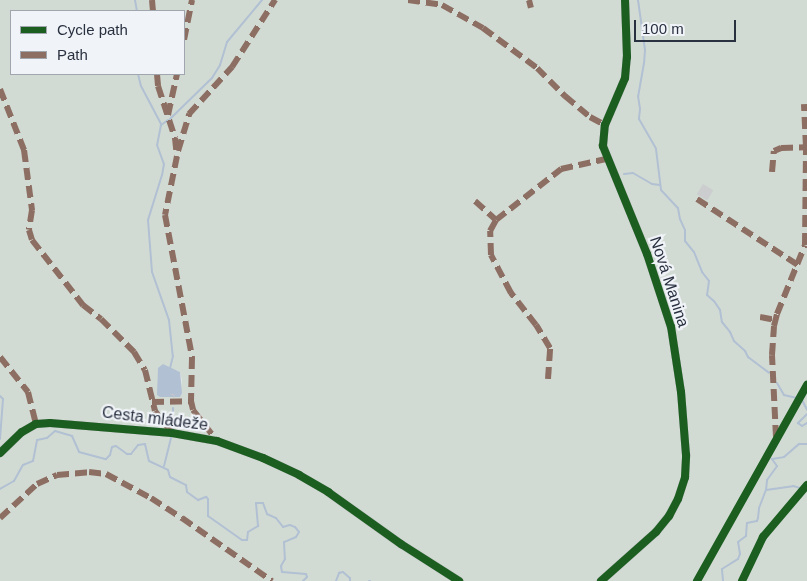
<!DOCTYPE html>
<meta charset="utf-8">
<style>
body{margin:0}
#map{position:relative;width:807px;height:581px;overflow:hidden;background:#e3e5e7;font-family:Arial,sans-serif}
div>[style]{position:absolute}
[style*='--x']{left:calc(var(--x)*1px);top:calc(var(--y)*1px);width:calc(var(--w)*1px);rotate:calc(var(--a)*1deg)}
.green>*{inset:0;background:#d2dbd3}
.water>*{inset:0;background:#b1c0d3}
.stream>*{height:2px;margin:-1px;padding:0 1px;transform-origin:1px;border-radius:1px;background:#b1c0d3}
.building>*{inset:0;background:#cbcdcf;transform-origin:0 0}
.path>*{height:1px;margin-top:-0.5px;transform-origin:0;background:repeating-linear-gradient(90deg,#c4c6cb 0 4px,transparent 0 8px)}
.roads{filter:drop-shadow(1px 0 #c1c3c5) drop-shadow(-1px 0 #c1c3c5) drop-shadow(0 1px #c1c3c5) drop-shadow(0 -1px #c1c3c5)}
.street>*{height:6px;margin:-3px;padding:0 3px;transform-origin:3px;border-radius:3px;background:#f2f3f4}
.quiet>*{height:6px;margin-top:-3px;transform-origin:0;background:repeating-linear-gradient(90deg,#8d6e63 0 12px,transparent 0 18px)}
.cycleway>*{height:8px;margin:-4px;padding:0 4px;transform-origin:4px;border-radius:4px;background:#1b5e20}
span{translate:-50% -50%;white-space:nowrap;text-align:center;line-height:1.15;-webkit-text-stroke:4.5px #f0f3f7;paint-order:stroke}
.street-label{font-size:16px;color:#293141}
.legend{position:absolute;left:10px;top:10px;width:175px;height:65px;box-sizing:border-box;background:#f0f3f7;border:1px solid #a0a5ae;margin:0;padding:6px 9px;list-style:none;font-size:15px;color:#293141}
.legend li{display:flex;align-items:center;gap:10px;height:25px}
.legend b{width:25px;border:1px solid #a0a5ae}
.scale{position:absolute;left:634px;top:20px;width:102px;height:22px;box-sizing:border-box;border:2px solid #293141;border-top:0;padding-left:6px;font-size:15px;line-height:18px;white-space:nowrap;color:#293141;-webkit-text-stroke:4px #f0f3f7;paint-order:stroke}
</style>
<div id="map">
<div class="green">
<div style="clip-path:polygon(evenodd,0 0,807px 0,807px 581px,0 581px,0 0,11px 11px,184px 11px,184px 74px,11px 74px,11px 11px,0 0,176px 370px,180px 372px,182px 380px,180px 397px,158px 396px,176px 370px)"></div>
</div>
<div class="water">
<div style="clip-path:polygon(163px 364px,180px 372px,182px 393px,180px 397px,160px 397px,157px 395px,158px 368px)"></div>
</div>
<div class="stream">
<div style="--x:135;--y:0;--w:11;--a:80"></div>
<div style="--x:638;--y:0;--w:50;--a:82"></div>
<div style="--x:645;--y:50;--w:13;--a:94"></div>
<div style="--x:644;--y:63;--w:34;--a:100"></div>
<div style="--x:638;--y:96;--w:13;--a:81"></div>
<div style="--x:640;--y:109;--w:10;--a:96"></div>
<div style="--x:639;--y:119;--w:34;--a:60"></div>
<div style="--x:656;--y:149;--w:41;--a:83"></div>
<div style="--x:661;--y:190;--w:25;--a:47"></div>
<div style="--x:678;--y:208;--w:11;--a:80"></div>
<div style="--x:680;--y:219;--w:12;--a:66"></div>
<div style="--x:685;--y:230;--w:11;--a:90"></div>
<div style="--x:685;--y:241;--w:14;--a:51"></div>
<div style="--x:694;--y:252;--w:22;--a:68"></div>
<div style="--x:702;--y:272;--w:11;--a:52"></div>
<div style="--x:709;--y:281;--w:14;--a:98"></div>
<div style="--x:707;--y:295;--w:9;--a:41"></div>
<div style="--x:714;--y:301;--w:11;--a:56"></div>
<div style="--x:720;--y:310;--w:12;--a:81"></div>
<div style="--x:722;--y:322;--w:13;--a:51"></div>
<div style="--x:730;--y:332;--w:10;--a:66"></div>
<div style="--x:734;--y:341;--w:15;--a:42"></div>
<div style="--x:745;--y:351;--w:7;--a:63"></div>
<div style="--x:748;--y:357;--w:26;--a:37"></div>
<div style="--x:138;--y:74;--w:12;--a:76"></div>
<div style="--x:141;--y:86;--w:43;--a:62.2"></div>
<div style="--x:170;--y:119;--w:59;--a:-44.3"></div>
<div style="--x:212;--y:78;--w:15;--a:-58"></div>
<div style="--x:220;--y:65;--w:24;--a:-73"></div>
<div style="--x:227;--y:42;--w:55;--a:-50.2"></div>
<div style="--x:168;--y:120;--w:9;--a:144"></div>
<div style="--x:161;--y:125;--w:20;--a:101"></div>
<div style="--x:157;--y:145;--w:20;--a:70"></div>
<div style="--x:164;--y:164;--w:11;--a:100"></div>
<div style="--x:162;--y:175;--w:47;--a:107.3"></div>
<div style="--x:148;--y:220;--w:52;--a:85.6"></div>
<div style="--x:152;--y:272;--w:51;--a:70.5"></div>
<div style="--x:169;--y:320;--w:36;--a:84"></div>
<div style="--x:173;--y:356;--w:12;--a:104"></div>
<div style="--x:624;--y:174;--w:9;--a:-6"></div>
<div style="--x:633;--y:173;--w:22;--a:30"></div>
<div style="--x:652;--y:184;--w:8;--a:7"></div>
<div style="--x:777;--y:383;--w:14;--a:60"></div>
<div style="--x:784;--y:395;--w:13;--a:13"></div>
<div style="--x:0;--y:396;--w:4;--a:45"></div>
<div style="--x:3;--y:399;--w:40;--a:94.3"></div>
<div style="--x:802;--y:400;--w:11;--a:63"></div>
<div style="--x:173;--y:408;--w:22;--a:90"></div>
<div style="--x:807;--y:414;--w:13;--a:135"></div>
<div style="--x:798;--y:423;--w:5;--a:37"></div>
<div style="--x:802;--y:426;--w:6;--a:-31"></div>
<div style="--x:164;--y:466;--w:32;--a:-76"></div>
<div style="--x:0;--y:489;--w:16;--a:-30"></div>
<div style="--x:14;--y:481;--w:18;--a:-61"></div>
<div style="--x:23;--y:465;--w:11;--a:-22"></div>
<div style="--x:33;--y:461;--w:21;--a:-79"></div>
<div style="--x:37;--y:440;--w:10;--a:-11"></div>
<div style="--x:47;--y:438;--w:11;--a:-41"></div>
<div style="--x:55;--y:431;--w:18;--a:16"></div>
<div style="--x:72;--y:436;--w:17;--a:66"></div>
<div style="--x:79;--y:452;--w:28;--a:15"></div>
<div style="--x:106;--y:459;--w:6;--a:-45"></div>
<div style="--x:110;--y:455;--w:8;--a:-76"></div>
<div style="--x:112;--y:447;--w:4;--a:-14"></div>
<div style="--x:116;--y:446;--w:14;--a:36"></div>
<div style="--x:127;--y:454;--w:4;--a:0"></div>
<div style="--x:131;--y:454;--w:11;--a:-52"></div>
<div style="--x:138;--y:445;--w:7;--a:-8"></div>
<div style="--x:145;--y:444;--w:17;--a:77"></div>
<div style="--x:149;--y:461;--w:21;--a:25"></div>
<div style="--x:168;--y:470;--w:7;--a:74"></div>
<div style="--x:170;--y:477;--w:18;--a:27"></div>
<div style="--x:186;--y:485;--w:7;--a:82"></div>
<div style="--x:187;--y:492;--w:14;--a:36"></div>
<div style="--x:198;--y:500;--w:9;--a:-21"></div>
<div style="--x:206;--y:497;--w:3;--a:45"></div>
<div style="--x:208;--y:499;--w:17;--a:90"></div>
<div style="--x:208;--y:516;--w:42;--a:35.2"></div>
<div style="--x:242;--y:540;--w:5;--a:0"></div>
<div style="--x:247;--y:540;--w:8;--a:-83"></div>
<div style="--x:248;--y:532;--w:12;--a:-31"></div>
<div style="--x:258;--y:526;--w:23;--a:-95"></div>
<div style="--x:256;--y:503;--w:7;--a:0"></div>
<div style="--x:263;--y:503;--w:12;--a:70"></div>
<div style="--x:267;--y:514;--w:10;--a:24"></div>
<div style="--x:276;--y:518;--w:11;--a:52"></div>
<div style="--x:283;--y:527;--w:7;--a:-16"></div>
<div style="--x:290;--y:525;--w:5;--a:22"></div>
<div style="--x:295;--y:527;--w:6;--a:51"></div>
<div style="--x:299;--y:532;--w:6;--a:121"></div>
<div style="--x:296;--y:537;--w:13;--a:157"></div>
<div style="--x:284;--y:542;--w:17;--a:87"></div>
<div style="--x:285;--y:559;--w:8;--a:120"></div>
<div style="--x:281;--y:566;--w:6;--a:81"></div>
<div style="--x:282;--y:572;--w:24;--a:5"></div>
<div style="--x:306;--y:574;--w:3;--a:72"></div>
<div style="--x:307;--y:577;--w:6;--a:135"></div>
<div style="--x:766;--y:490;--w:27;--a:-8"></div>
<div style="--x:793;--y:486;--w:15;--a:16"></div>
<div style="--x:336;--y:581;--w:9;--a:-69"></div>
<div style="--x:339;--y:573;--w:4;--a:-14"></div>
<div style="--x:343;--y:572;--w:9;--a:41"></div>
<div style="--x:350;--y:578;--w:3;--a:90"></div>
<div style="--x:369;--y:581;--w:1;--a:0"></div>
<div style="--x:723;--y:581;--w:12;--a:-95"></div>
<div style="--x:722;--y:569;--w:19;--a:-32"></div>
<div style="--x:738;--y:559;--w:5;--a:-68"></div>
<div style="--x:740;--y:554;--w:12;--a:-99"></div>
<div style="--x:738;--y:542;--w:10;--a:-37"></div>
<div style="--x:746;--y:536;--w:13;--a:-86"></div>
<div style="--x:747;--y:523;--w:10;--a:-11"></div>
<div style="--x:757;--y:521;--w:3;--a:-72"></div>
<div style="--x:758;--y:518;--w:10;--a:-84"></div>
<div style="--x:759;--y:508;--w:19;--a:-69"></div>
<div style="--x:766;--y:490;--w:10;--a:-84"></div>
<div style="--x:767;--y:480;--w:17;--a:-54"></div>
<div style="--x:777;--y:466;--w:9;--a:-126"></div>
<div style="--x:772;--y:459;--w:12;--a:-9"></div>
<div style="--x:784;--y:457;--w:20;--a:-41"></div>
<div style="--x:799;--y:444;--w:8;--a:0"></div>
</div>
<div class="building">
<div style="left:703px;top:184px;width:12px;height:12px;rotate:31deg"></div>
</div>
<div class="path">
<div style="--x:172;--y:402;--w:8;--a:-97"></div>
<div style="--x:171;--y:394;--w:3;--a:0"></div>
<div style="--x:174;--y:394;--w:8;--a:90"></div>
</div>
<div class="roads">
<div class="street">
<div style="--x:0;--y:453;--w:30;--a:-44"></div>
<div style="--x:22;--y:432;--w:16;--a:-30"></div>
<div style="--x:36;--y:424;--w:14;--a:-4"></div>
<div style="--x:50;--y:423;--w:122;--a:4.7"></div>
<div style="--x:172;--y:433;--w:46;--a:10.1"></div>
<div style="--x:217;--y:441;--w:49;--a:20.3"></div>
<div style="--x:263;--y:458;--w:40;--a:25"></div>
<div style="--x:299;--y:475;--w:34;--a:30"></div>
<div style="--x:328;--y:492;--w:90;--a:35.5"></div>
<div style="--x:401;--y:544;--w:69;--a:32.5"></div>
<div style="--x:601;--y:581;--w:74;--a:-41.7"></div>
<div style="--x:656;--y:532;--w:21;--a:-51"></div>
<div style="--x:669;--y:516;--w:19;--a:-62"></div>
<div style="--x:678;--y:499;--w:23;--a:-72"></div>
<div style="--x:685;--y:477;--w:22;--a:-87"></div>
<div style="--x:686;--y:455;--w:63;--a:-94.5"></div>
<div style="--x:681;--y:392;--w:66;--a:-98.7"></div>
<div style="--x:671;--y:327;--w:77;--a:-108.2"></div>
<div style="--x:647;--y:254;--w:117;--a:-112.2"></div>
<div style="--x:603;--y:146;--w:21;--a:-85"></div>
<div style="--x:605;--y:125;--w:51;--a:-66.9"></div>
<div style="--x:625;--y:78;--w:21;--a:-85"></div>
<div style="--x:627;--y:57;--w:57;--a:-92"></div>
</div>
</div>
<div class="quiet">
<div style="--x:152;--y:0;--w:11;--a:85"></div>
<div style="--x:408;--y:0;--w:34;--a:8"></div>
<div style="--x:442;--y:5;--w:47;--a:29.3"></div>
<div style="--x:483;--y:28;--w:67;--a:36.5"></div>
<div style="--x:537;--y:68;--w:40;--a:45"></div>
<div style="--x:565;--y:96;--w:33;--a:40"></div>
<div style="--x:590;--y:117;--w:17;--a:28"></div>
<div style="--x:529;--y:0;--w:8;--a:76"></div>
<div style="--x:184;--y:40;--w:41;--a:-78.7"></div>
<div style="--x:157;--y:74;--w:12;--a:85"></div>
<div style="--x:158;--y:86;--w:55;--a:71.9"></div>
<div style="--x:175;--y:138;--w:18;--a:84"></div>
<div style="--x:177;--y:156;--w:60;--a:101.5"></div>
<div style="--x:165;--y:215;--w:145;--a:79.2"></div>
<div style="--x:192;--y:357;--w:44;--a:91.3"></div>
<div style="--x:191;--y:401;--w:9;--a:77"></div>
<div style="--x:193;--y:410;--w:39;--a:52"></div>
<div style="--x:0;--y:89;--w:66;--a:68.5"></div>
<div style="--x:24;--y:150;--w:61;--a:82.4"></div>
<div style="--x:32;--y:210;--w:20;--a:99"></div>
<div style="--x:29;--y:230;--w:10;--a:73"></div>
<div style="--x:32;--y:240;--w:83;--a:51.9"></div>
<div style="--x:83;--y:305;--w:23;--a:38"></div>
<div style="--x:101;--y:319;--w:47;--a:45"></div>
<div style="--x:134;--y:352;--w:21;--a:59"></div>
<div style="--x:145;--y:370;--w:42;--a:76.3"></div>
<div style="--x:155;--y:411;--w:28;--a:52"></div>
<div style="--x:168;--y:115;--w:42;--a:-77.6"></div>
<div style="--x:178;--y:151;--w:39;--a:-73"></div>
<div style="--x:189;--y:114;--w:64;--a:-47.5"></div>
<div style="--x:232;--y:67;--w:80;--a:-57.3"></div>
<div style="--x:772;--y:172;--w:21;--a:-85"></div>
<div style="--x:774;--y:151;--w:8;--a:-23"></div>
<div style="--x:781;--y:148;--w:25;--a:-2"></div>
<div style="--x:697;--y:199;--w:121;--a:33.2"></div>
<div style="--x:475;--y:201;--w:28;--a:42"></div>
<div style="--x:760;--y:317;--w:16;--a:11"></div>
<div style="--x:0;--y:357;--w:45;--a:51.3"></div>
<div style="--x:28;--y:392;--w:33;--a:76"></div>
<div style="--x:548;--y:379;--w:31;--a:-86"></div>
<div style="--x:550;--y:348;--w:27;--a:-121"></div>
<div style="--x:536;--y:325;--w:41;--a:-128"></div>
<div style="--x:511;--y:293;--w:43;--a:-117.8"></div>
<div style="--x:491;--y:255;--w:24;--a:-92"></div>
<div style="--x:490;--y:231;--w:13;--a:-61"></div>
<div style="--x:496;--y:220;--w:83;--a:-38.1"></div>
<div style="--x:561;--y:169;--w:46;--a:-12.5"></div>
<div style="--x:152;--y:402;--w:39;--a:-1"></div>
<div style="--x:776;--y:437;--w:82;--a:-92.8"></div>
<div style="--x:772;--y:355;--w:29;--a:-86"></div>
<div style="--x:774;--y:326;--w:12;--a:-76"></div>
<div style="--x:777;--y:314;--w:74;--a:-67.9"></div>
<div style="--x:805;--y:245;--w:98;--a:-89.4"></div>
<div style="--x:806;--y:147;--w:43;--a:-92.7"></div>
<div style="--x:0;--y:518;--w:50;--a:-42.6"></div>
<div style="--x:37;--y:484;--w:22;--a:-24"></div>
<div style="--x:57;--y:475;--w:32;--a:-5"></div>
<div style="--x:89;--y:472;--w:17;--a:7"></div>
<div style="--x:106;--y:474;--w:51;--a:28.1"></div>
<div style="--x:151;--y:498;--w:37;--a:33"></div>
<div style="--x:182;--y:518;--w:110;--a:35"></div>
</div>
<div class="cycleway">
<div style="--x:0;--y:453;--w:30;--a:-44"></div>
<div style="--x:22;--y:432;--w:16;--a:-30"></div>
<div style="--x:36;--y:424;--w:14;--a:-4"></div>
<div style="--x:50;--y:423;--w:122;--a:4.7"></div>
<div style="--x:172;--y:433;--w:46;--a:10.1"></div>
<div style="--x:217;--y:441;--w:49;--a:20.3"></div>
<div style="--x:263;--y:458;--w:40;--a:25"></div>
<div style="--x:299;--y:475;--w:34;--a:30"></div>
<div style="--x:328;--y:492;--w:90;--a:35.5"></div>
<div style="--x:401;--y:544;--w:69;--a:32.5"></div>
<div style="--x:601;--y:581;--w:74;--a:-41.7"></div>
<div style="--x:656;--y:532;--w:21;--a:-51"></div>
<div style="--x:669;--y:516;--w:19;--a:-62"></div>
<div style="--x:678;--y:499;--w:23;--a:-72"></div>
<div style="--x:685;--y:477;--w:22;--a:-87"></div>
<div style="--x:686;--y:455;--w:63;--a:-94.5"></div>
<div style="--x:681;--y:392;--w:66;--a:-98.7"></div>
<div style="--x:671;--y:327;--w:77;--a:-108.2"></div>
<div style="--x:647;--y:254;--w:117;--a:-112.2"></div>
<div style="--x:603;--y:146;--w:21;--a:-85"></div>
<div style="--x:605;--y:125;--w:51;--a:-66.9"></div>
<div style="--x:625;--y:78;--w:21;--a:-85"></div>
<div style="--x:627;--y:57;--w:57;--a:-92"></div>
<div style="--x:697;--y:581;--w:225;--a:-60.7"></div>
<div style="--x:742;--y:581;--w:49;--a:-64.5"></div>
<div style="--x:763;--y:537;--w:68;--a:-49.8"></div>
</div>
<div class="street-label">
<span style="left:669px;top:282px;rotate:72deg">Nová Manina</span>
<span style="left:155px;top:419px;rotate:7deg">Cesta mládeže</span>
</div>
<ul class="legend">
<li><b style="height:6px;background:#1b5e20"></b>Cycle path</li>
<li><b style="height:6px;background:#8d6e63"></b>Path</li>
</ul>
<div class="scale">100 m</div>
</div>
